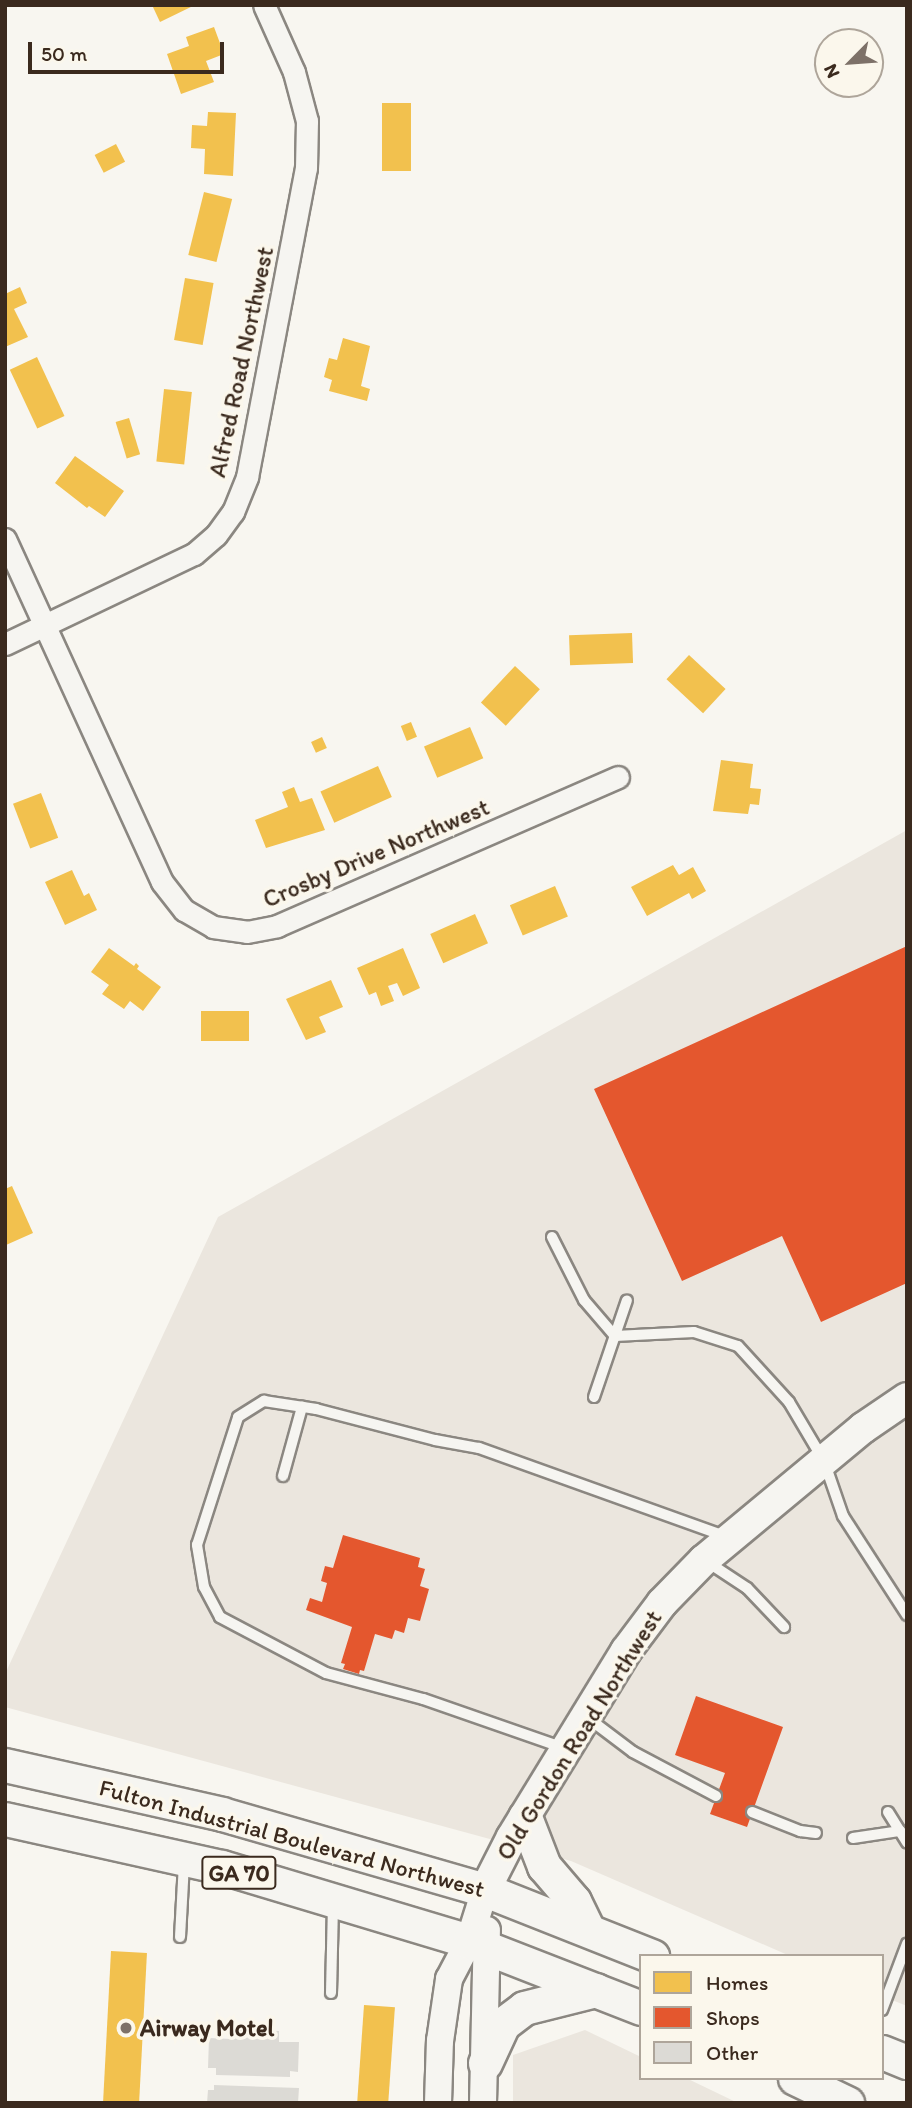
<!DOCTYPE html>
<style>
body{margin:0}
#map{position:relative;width:912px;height:2108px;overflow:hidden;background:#f8f6f0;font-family:Itim,sans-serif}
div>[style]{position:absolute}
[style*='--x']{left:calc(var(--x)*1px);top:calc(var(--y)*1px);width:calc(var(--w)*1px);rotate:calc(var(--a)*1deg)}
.built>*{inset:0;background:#ebe6de}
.homes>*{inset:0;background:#f2c14e;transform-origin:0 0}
.shops>*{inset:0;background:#e4572e}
.building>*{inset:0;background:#dcdad5}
.roads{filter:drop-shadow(2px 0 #8b8781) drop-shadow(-2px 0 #8b8781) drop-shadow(0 2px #8b8781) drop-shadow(0 -2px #8b8781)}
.service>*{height:10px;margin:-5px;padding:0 5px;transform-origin:5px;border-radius:5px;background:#f6f5f1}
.minor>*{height:21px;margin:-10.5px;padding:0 10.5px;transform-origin:10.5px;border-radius:10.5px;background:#f6f5f1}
.tertiary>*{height:26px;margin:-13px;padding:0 13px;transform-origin:13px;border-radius:13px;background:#f6f5f1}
.secondary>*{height:30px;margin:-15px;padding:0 15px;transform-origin:15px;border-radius:15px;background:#f6f5f1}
.primary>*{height:33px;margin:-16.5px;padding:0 16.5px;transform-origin:16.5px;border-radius:16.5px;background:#f6f5f1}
.dots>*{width:19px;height:19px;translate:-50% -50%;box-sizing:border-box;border:4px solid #fbf7ec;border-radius:50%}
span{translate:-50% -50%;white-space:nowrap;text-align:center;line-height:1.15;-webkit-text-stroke:7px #fbf7ec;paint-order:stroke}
.shield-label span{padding:2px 5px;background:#fbf7ec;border:2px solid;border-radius:5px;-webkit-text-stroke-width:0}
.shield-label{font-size:23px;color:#3b2a1e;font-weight:700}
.street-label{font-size:24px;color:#3b2a1e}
.poi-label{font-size:24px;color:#3b2a1e;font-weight:700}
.left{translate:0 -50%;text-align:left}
.frame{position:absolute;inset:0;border:7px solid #3b2a1e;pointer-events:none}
.legend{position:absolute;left:639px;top:1954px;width:245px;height:126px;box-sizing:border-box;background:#fbf7ec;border:2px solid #aea59a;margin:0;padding:9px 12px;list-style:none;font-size:21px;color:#3b2a1e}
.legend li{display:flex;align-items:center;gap:14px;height:35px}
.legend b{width:35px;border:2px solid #aea59a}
.north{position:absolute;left:814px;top:28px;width:70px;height:70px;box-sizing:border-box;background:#fbf7ec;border:2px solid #aea59a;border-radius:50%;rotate:245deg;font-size:19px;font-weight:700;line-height:28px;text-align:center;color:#3b2a1e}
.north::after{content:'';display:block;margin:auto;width:24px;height:32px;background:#7d7168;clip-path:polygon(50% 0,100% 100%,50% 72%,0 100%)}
.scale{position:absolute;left:28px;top:42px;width:196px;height:32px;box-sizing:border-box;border:4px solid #3b2a1e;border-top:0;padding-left:9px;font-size:21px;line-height:24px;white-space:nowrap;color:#3b2a1e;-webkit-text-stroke:5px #fbf7ec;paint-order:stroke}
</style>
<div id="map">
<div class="built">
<div style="clip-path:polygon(907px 830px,907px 2006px,882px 1996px,882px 1956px,790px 1956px,571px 1861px,5px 1707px,5px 1674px,218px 1217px)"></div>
<div style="clip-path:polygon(585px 2030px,641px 2057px,641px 2078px,686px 2078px,738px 2103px,513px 2103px,513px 2055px)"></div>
</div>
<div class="homes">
<div style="clip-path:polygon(152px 5px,195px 5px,160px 22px)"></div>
<div style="clip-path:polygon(214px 27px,224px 54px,206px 61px,214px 82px,181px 94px,167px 54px,189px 46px,186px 37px)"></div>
<div style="left:382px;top:103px;width:29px;height:68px"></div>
<div style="clip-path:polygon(208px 112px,236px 113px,233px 176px,204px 174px,205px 149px,191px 148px,192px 125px,207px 126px)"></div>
<div style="left:116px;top:144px;width:20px;height:24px;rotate:63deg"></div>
<div style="left:204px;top:192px;width:29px;height:65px;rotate:14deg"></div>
<div style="left:185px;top:278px;width:29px;height:63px;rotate:10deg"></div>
<div style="clip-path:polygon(20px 287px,27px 303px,14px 309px,28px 337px,5px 347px,5px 294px)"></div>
<div style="clip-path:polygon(343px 338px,370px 346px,361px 386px,370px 389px,367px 401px,329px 391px,332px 380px,324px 377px,329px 358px,337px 360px)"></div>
<div style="left:37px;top:357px;width:65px;height:30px;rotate:65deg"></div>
<div style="left:164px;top:389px;width:28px;height:73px;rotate:6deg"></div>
<div style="left:129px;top:418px;width:38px;height:14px;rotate:73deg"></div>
<div style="clip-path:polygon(75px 456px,124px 491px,105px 517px,89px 506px,87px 508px,55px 483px)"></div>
<div style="left:632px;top:633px;width:30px;height:63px;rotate:88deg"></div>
<div style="left:689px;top:655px;width:50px;height:33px;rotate:43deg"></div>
<div style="left:515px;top:666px;width:34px;height:50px;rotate:43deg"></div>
<div style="left:411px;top:722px;width:16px;height:11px;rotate:68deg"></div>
<div style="left:470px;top:727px;width:34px;height:50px;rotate:67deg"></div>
<div style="left:322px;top:737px;width:12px;height:12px;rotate:66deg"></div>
<div style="clip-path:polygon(721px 760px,753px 764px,750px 788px,761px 789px,759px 805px,750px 804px,748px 814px,713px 811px)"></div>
<div style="left:378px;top:766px;width:34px;height:63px;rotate:66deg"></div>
<div style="clip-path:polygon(294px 787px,300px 802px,312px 798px,325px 830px,266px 848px,255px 820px,288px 807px,282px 792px)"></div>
<div style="left:41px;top:793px;width:48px;height:30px;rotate:69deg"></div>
<div style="clip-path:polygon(673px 865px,679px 875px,693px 867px,706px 891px,692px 899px,689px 893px,647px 916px,631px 887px)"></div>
<div style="clip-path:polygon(72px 870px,84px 896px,89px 893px,97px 910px,65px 925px,45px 882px)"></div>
<div style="left:555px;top:886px;width:33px;height:49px;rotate:67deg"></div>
<div style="left:475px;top:914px;width:32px;height:49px;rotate:66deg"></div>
<div style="clip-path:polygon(109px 948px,134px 966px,136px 963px,139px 966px,137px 969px,161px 987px,143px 1011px,130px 1001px,124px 1009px,102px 994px,109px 985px,91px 972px)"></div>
<div style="clip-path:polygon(403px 948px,420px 988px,403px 996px,397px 983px,388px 986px,394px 1001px,381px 1006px,376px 992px,369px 995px,357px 968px)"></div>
<div style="clip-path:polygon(331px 980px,343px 1007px,319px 1017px,326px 1032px,306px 1040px,286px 999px)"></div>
<div style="left:201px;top:1011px;width:48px;height:30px"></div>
<div style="clip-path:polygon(12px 1186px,33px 1233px,6px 1245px,5px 1189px)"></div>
<div style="left:111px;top:1951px;width:36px;height:152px;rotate:3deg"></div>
<div style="left:364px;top:2005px;width:31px;height:98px;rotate:4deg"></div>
</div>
<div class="shops">
<div style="clip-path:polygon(907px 946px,907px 1283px,821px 1322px,782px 1236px,682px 1281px,594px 1089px)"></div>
<div style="clip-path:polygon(343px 1535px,420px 1558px,418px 1567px,425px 1569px,420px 1586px,429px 1589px,420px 1621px,408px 1618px,404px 1633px,395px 1630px,392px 1639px,375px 1634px,364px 1671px,360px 1670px,359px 1674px,343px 1669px,345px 1664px,341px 1663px,352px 1627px,306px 1610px,310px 1598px,322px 1602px,327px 1583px,321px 1581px,325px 1566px,333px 1568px)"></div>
<div style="clip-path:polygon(696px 1696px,783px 1727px,747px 1827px,710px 1814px,725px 1773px,675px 1755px)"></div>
</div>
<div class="building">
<div style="clip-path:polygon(232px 2030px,279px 2031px,279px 2042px,299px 2042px,298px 2072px,290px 2071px,290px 2077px,216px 2075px,216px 2068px,208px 2068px,209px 2038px,231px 2039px)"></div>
<div style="clip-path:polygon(214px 2085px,299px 2088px,298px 2103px,207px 2103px,208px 2090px,214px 2090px)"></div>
</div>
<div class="roads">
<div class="service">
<div style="--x:552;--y:1237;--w:71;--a:63.1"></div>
<div style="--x:584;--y:1300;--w:48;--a:49.3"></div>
<div style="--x:615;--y:1336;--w:79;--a:-2.9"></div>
<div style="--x:694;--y:1332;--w:46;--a:17.7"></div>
<div style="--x:738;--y:1346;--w:76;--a:47.7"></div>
<div style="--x:789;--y:1402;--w:69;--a:59.3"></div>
<div style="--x:824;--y:1461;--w:58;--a:70.9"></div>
<div style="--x:843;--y:1516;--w:118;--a:57.1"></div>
<div style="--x:594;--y:1397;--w:102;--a:-71.2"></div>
<div style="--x:283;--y:1476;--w:72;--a:-74.6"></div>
<div style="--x:706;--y:1561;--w:49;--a:33.4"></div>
<div style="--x:747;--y:1588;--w:54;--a:46.5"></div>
<div style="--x:588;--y:1718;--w:56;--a:37.1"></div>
<div style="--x:633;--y:1752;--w:94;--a:27.9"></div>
<div style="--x:564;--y:1748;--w:149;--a:-160.8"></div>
<div style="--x:423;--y:1699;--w:100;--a:-165"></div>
<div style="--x:326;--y:1673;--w:120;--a:-152.2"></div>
<div style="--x:220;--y:1617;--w:34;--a:-118"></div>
<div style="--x:204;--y:1587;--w:43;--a:-99.5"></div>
<div style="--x:197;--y:1545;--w:134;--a:-72.2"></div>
<div style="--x:238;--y:1417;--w:31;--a:-32"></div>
<div style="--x:264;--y:1401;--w:53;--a:8.7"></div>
<div style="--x:316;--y:1409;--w:123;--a:14.6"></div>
<div style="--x:435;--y:1440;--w:45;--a:10.3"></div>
<div style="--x:479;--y:1448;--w:264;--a:19.7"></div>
<div style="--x:752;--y:1812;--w:52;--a:21.6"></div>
<div style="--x:800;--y:1831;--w:16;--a:7"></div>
<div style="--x:888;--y:1812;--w:36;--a:58"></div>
<div style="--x:853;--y:1838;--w:48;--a:-8.5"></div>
<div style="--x:180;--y:1937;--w:74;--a:-86.9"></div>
<div style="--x:331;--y:1993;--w:90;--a:-88.7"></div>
<div style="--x:882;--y:2010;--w:71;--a:-69.3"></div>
</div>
<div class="minor">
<div style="--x:5;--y:539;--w:377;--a:65.4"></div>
<div style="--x:162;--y:882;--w:36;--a:52"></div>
<div style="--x:184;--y:910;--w:34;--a:30"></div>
<div style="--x:213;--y:927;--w:34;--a:8"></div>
<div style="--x:247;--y:932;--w:31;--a:-11"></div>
<div style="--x:277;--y:926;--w:372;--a:-23.6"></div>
<div style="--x:5;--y:644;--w:209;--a:-25.5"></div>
<div style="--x:194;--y:554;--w:29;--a:-41"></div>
<div style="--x:216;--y:535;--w:29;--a:-54"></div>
<div style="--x:233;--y:512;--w:38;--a:-68"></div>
<div style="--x:247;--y:477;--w:315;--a:-79.2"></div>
<div style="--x:306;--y:168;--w:47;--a:-88.8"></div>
<div style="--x:307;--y:121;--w:51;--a:-104.9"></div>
<div style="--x:294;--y:72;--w:73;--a:-114.1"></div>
</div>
<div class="tertiary">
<div style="--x:438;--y:2103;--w:62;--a:-88.2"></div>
<div style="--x:440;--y:2041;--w:63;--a:-81.7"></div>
<div style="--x:449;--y:1979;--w:43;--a:-62.2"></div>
<div style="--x:469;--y:1941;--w:53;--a:-72.6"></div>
<div style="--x:483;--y:2103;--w:173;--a:-88.7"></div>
</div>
<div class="secondary">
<div style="--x:485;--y:1890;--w:59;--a:-63"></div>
<div style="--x:512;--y:1837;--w:218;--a:-58.5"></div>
<div style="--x:626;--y:1651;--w:60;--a:-53.1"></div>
<div style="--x:662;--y:1603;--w:60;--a:-45.7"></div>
<div style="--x:704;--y:1560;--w:207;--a:-39.7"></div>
<div style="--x:863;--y:1428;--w:53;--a:-34.3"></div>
</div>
<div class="primary">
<div style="--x:5;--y:1765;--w:222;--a:12.7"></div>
<div style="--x:222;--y:1814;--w:274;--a:16.1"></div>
<div style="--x:485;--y:1890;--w:180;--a:21.6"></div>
<div style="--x:525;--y:1817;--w:53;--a:68.8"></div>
<div style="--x:544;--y:1866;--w:46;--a:49.4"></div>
<div style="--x:574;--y:1901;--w:32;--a:64"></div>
<div style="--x:5;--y:1819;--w:222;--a:12.5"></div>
<div style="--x:222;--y:1867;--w:258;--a:16.7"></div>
<div style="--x:469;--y:1941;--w:185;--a:21.3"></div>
<div style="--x:882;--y:2052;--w:27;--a:22"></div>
<div style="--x:485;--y:2063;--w:43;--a:-65.2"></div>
<div style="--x:503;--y:2024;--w:26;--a:-37"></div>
<div style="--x:524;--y:2008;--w:74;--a:-14"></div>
<div style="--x:795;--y:2078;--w:58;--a:25.7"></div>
</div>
</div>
<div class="dots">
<div style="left:126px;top:2028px;background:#7d7168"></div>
</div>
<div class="shield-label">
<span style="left:239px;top:1873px">GA 70</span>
</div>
<div class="street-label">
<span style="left:241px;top:362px;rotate:-78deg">Alfred Road Northwest</span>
<span style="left:376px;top:853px;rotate:-23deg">Crosby Drive Northwest</span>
<span style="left:579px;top:1735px;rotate:-58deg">Old Gordon Road Northwest</span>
<span style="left:292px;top:1838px;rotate:15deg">Fulton Industrial Boulevard Northwest</span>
</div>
<div class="poi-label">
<span class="left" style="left:140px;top:2028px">Airway Motel</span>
</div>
<div class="frame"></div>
<ul class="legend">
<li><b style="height:19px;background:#f2c14e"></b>Homes</li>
<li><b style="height:19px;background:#e4572e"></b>Shops</li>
<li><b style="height:19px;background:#dcdad5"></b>Other</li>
</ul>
<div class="north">N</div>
<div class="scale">50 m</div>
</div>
